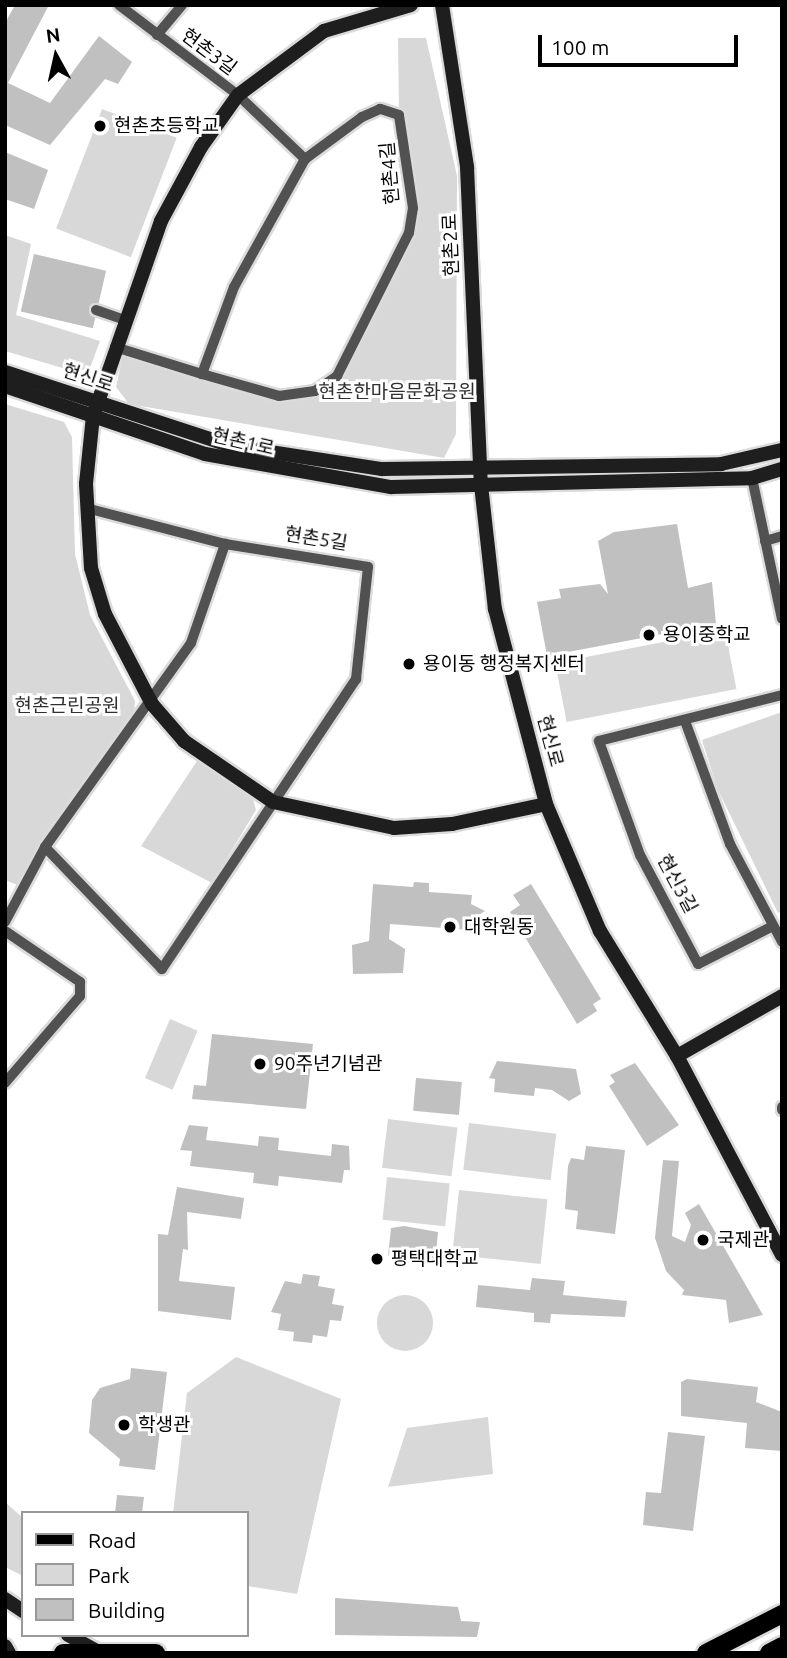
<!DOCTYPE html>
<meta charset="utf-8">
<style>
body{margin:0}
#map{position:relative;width:787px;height:1658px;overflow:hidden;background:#fff;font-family:Ubuntu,"Noto Sans KR",sans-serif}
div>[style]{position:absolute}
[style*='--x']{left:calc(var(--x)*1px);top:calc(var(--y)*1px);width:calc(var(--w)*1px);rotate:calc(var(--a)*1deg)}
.green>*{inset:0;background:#d8d8d8;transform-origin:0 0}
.round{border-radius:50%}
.building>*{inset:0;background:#c0c0c0;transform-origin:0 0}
.roads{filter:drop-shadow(2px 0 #dbdbdb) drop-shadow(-2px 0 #dbdbdb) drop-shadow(0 2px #dbdbdb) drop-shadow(0 -2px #dbdbdb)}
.street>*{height:10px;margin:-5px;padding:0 5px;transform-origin:5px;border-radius:5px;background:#515151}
.secondary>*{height:14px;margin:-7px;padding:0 7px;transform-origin:7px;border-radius:7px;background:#1e1e1e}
.primary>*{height:18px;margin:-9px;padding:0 9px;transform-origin:9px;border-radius:9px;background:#000}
.dots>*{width:19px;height:19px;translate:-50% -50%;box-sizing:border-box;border:4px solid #fff;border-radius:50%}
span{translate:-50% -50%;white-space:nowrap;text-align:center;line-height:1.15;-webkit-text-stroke:6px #fff;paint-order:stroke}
.street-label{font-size:19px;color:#000}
.poi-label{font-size:19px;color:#000}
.left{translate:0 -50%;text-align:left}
.park-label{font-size:19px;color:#2f2f2f}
.frame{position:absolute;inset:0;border:7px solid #000;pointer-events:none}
.legend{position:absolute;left:21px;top:1511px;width:228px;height:126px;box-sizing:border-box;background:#fff;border:2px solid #999;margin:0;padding:9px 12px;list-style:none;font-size:21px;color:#000}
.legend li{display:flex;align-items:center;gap:14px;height:35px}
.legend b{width:35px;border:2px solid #999}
.north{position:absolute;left:21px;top:21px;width:70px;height:70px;-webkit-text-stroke:5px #fff;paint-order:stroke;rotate:352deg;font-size:19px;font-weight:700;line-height:28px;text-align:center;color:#000}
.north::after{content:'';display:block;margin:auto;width:24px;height:32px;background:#000;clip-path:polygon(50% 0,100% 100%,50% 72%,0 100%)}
.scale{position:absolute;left:538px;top:35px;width:200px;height:32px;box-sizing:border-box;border:4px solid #000;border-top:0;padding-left:9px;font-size:21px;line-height:24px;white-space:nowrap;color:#000;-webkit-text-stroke:5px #fff;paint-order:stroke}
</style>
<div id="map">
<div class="green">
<div style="clip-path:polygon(398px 38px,426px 38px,457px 176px,456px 434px,444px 458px,129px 404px,116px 387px,124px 349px,279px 396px,315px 391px,335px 377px,409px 233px,413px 208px,399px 115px)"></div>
<div style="left:102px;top:109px;width:80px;height:128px;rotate:21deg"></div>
<div style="clip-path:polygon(5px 235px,31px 244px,16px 315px,100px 341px,90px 368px,76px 372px,5px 351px)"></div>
<div style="clip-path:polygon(5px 404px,64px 422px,72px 437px,75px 554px,90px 615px,135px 701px,134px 715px,20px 886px,5px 880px)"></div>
<div style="left:725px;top:630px;width:60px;height:173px;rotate:79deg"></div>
<div style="clip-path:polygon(782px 712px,782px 911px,778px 913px,717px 788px,702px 740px)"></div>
<div style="clip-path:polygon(197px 761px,253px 799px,256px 810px,212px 883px,141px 846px)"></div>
<div style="left:170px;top:1019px;width:30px;height:64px;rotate:23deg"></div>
<div style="left:388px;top:1119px;width:70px;height:49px;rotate:7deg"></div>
<div style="left:469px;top:1123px;width:88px;height:47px;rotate:7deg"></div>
<div style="left:387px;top:1177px;width:63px;height:43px;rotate:6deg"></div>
<div style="left:459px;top:1190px;width:89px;height:65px;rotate:6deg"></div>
<div class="round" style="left:377px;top:1295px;width:56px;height:56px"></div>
<div style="clip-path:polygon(236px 1357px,341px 1399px,297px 1594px,247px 1586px,247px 1513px,173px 1513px,187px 1393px)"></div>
<div style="clip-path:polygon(488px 1417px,493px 1474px,388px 1487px,407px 1428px)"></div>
<div style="clip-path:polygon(5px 1502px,23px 1518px,23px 1576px,5px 1567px)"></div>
</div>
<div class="building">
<div style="clip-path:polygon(15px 5px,49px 5px,8px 83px,50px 103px,99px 36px,132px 62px,118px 84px,105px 79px,50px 145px,5px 125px,5px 23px)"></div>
<div style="clip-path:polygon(5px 152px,48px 170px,34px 209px,5px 199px)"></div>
<div style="left:34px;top:254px;width:74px;height:59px;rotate:13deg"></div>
<div style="clip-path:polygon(677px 524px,688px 588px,712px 582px,716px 624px,547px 656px,537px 602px,561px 598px,559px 589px,600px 584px,608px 594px,598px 541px,614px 532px)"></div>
<div style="clip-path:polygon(414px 882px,429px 883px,429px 892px,472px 895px,471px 904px,485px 911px,471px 920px,470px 930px,390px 924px,389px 939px,405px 949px,403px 973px,353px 974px,352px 945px,369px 941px,373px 884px,413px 887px)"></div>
<div style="clip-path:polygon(531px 884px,601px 999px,593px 1004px,597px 1011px,577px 1024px,510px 912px,520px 905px,513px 895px)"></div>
<div style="clip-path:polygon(212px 1034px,313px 1044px,306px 1109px,192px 1099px,194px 1085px,206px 1086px)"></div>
<div style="clip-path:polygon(497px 1061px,576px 1069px,581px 1094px,569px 1101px,552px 1090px,535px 1088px,534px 1096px,494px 1092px,495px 1079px,489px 1078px)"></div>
<div style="clip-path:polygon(635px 1063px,679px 1125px,647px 1146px,609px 1086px,615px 1082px,610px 1075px)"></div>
<div style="left:416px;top:1078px;width:46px;height:33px;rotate:5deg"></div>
<div style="clip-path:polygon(189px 1125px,208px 1127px,206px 1140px,258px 1146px,259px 1136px,279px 1138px,278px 1150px,331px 1156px,332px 1144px,349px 1146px,350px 1170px,344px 1170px,342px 1183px,279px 1176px,278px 1186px,253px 1183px,254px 1173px,190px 1166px,192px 1151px,180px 1150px)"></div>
<div style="clip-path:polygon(586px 1146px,625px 1150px,615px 1234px,576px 1229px,578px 1211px,565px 1209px,568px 1166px,571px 1158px,584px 1160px)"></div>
<div style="clip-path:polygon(663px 1160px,679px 1161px,672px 1236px,685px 1242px,691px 1225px,685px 1213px,699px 1204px,763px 1315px,729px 1323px,726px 1300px,682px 1295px,684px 1290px,666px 1271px,655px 1238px)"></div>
<div style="clip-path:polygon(177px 1187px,244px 1198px,241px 1219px,187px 1212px,188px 1250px,183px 1249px,179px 1281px,235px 1287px,231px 1320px,158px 1311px,158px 1234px,168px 1235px)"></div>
<div style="clip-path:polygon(404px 1226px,438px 1232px,435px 1263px,400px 1263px,401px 1258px,388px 1256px,391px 1228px)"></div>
<div style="clip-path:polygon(303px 1274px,320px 1276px,318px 1286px,335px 1289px,332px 1304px,344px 1306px,341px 1321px,330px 1320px,327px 1337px,313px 1335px,312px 1343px,293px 1341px,294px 1332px,278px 1330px,281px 1314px,271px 1312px,285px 1281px,301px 1284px)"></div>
<div style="clip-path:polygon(532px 1278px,565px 1281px,563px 1295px,627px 1301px,625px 1317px,551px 1314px,550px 1323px,534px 1322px,534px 1313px,476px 1307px,478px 1285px,530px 1290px)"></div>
<div style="clip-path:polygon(131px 1368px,167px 1372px,155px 1470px,119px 1466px,120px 1459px,89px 1433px,92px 1400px,100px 1388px,130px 1379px)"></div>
<div style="clip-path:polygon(687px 1379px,758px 1387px,756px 1402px,782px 1412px,782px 1451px,745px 1448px,747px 1423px,681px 1416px,681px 1382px)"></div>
<div style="clip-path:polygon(668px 1432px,705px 1436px,693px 1531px,643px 1525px,646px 1492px,661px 1493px)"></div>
<div style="clip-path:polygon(117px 1495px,144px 1497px,142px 1513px,115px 1513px)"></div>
<div style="clip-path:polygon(335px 1598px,458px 1607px,461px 1621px,480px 1622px,477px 1637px,335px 1635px)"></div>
</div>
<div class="roads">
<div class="street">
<div style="--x:119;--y:5;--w:149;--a:37.1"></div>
<div style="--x:238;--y:95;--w:93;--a:43.7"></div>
<div style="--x:157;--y:35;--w:39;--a:-50"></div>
<div style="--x:96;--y:310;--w:28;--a:19"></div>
<div style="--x:115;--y:347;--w:91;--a:17.2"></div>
<div style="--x:202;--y:374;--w:80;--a:15.9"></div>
<div style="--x:279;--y:396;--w:36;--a:-8"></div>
<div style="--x:315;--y:391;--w:27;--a:-34"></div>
<div style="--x:337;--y:376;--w:160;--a:-63.3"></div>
<div style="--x:409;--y:233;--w:25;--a:-81"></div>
<div style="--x:413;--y:208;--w:94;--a:-98.6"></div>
<div style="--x:399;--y:115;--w:20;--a:-162"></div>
<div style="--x:380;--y:109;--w:20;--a:156"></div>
<div style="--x:362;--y:117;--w:71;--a:143.6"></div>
<div style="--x:305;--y:159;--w:146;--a:119"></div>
<div style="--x:234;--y:287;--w:93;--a:110.2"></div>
<div style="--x:752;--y:478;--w:144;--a:78"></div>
<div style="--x:86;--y:508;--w:144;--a:14.5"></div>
<div style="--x:225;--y:544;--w:145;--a:9.1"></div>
<div style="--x:368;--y:567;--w:113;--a:96.1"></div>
<div style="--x:356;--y:679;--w:349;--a:123.8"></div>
<div style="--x:162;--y:969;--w:169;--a:-133.8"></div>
<div style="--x:45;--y:847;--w:251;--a:-54.4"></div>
<div style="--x:191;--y:643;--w:105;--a:-71"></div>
<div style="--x:765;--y:541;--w:18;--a:-16"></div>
<div style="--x:685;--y:721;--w:131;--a:69.9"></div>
<div style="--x:730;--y:844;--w:111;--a:62"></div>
<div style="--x:5;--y:922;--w:85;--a:-61.9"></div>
<div style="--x:773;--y:926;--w:84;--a:153.1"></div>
<div style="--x:698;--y:964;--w:123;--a:-118"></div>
<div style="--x:640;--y:855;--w:121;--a:-109.8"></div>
<div style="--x:599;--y:741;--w:189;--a:-14.1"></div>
<div style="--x:5;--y:931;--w:91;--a:34.2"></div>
<div style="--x:80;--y:982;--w:14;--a:90"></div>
<div style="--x:80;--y:996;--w:115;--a:130.8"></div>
<div style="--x:782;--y:1107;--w:3;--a:90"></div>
</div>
<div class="secondary">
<div style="--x:411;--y:5;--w:91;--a:163.4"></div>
<div style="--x:324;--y:31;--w:107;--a:143.3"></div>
<div style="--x:238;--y:95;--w:64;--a:125.4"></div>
<div style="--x:201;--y:147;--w:84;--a:118.4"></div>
<div style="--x:161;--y:221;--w:207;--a:109.2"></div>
<div style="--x:93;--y:416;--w:68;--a:95.9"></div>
<div style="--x:86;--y:484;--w:84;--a:86.6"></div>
<div style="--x:91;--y:568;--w:48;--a:73.1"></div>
<div style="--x:105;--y:614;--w:102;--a:62.4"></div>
<div style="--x:152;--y:704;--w:49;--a:49.1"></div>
<div style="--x:184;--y:741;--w:108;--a:34.4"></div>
<div style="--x:273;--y:802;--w:124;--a:12.1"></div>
<div style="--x:394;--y:828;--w:58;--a:-3.9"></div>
<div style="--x:452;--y:824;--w:96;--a:-12"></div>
<div style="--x:442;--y:5;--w:164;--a:81.2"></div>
<div style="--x:467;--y:167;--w:318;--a:87.5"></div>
<div style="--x:481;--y:485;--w:125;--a:83.6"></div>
<div style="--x:495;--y:609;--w:202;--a:75.3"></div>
<div style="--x:546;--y:804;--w:138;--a:67"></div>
<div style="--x:600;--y:931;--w:147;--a:58.4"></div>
<div style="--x:677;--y:1056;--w:225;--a:62.2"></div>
<div style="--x:5;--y:372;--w:238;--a:18.1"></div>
<div style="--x:231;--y:446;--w:153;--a:8.7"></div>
<div style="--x:382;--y:469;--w:339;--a:-0.8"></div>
<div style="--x:721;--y:464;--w:63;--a:-12.9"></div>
<div style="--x:5;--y:386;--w:211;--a:18.8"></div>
<div style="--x:205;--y:454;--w:189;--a:10.1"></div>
<div style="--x:391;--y:487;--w:361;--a:-1.4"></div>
<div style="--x:752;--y:478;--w:31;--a:-17"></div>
<div style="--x:677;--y:1056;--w:121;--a:-29.7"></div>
<div style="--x:5;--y:1599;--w:22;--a:34"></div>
<div style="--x:68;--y:1635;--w:31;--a:29"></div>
<div style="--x:5;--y:1646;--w:8;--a:60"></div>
</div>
<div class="primary">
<div style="--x:63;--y:1653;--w:93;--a:0"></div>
<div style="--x:706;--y:1653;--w:85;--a:-27.2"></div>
<div style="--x:769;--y:1653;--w:15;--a:-28"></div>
</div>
</div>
<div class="dots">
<div style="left:100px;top:126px;background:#000"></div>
<div style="left:649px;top:635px;background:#000"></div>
<div style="left:409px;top:664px;background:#000"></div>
<div style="left:450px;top:927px;background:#000"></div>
<div style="left:260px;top:1064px;background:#000"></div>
<div style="left:703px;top:1240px;background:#000"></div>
<div style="left:377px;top:1259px;background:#000"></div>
<div style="left:124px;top:1425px;background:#000"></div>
</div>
<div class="street-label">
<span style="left:209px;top:52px;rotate:37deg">현촌3길</span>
<span style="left:390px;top:173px;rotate:-95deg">현촌4길</span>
<span style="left:451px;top:245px;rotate:-92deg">현촌2로</span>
<span style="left:88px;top:378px;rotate:18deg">현신로</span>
<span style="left:243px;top:442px;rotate:13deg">현촌1로</span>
<span style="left:316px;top:539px;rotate:9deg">현촌5길</span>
<span style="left:550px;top:741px;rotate:75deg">현신로</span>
<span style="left:677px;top:884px;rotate:62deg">현신3길</span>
</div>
<div class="poi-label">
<span class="left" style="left:114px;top:126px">현촌초등학교</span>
<span class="left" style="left:663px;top:635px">용이중학교</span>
<span class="left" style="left:423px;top:664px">용이동 행정복지센터</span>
<span class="left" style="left:464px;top:927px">대학원동</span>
<span class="left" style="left:274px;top:1064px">90주년기념관</span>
<span class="left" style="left:717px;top:1240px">국제관</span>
<span class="left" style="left:391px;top:1259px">평택대학교</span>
<span class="left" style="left:138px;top:1425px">학생관</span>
</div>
<div class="park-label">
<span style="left:397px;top:392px">현촌한마음문화공원</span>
<span style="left:67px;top:706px">현촌근린공원</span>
</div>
<div class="frame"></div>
<ul class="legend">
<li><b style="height:9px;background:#000"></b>Road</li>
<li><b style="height:19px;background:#d8d8d8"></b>Park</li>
<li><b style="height:19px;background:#c0c0c0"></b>Building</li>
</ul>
<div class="north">N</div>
<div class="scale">100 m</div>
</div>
